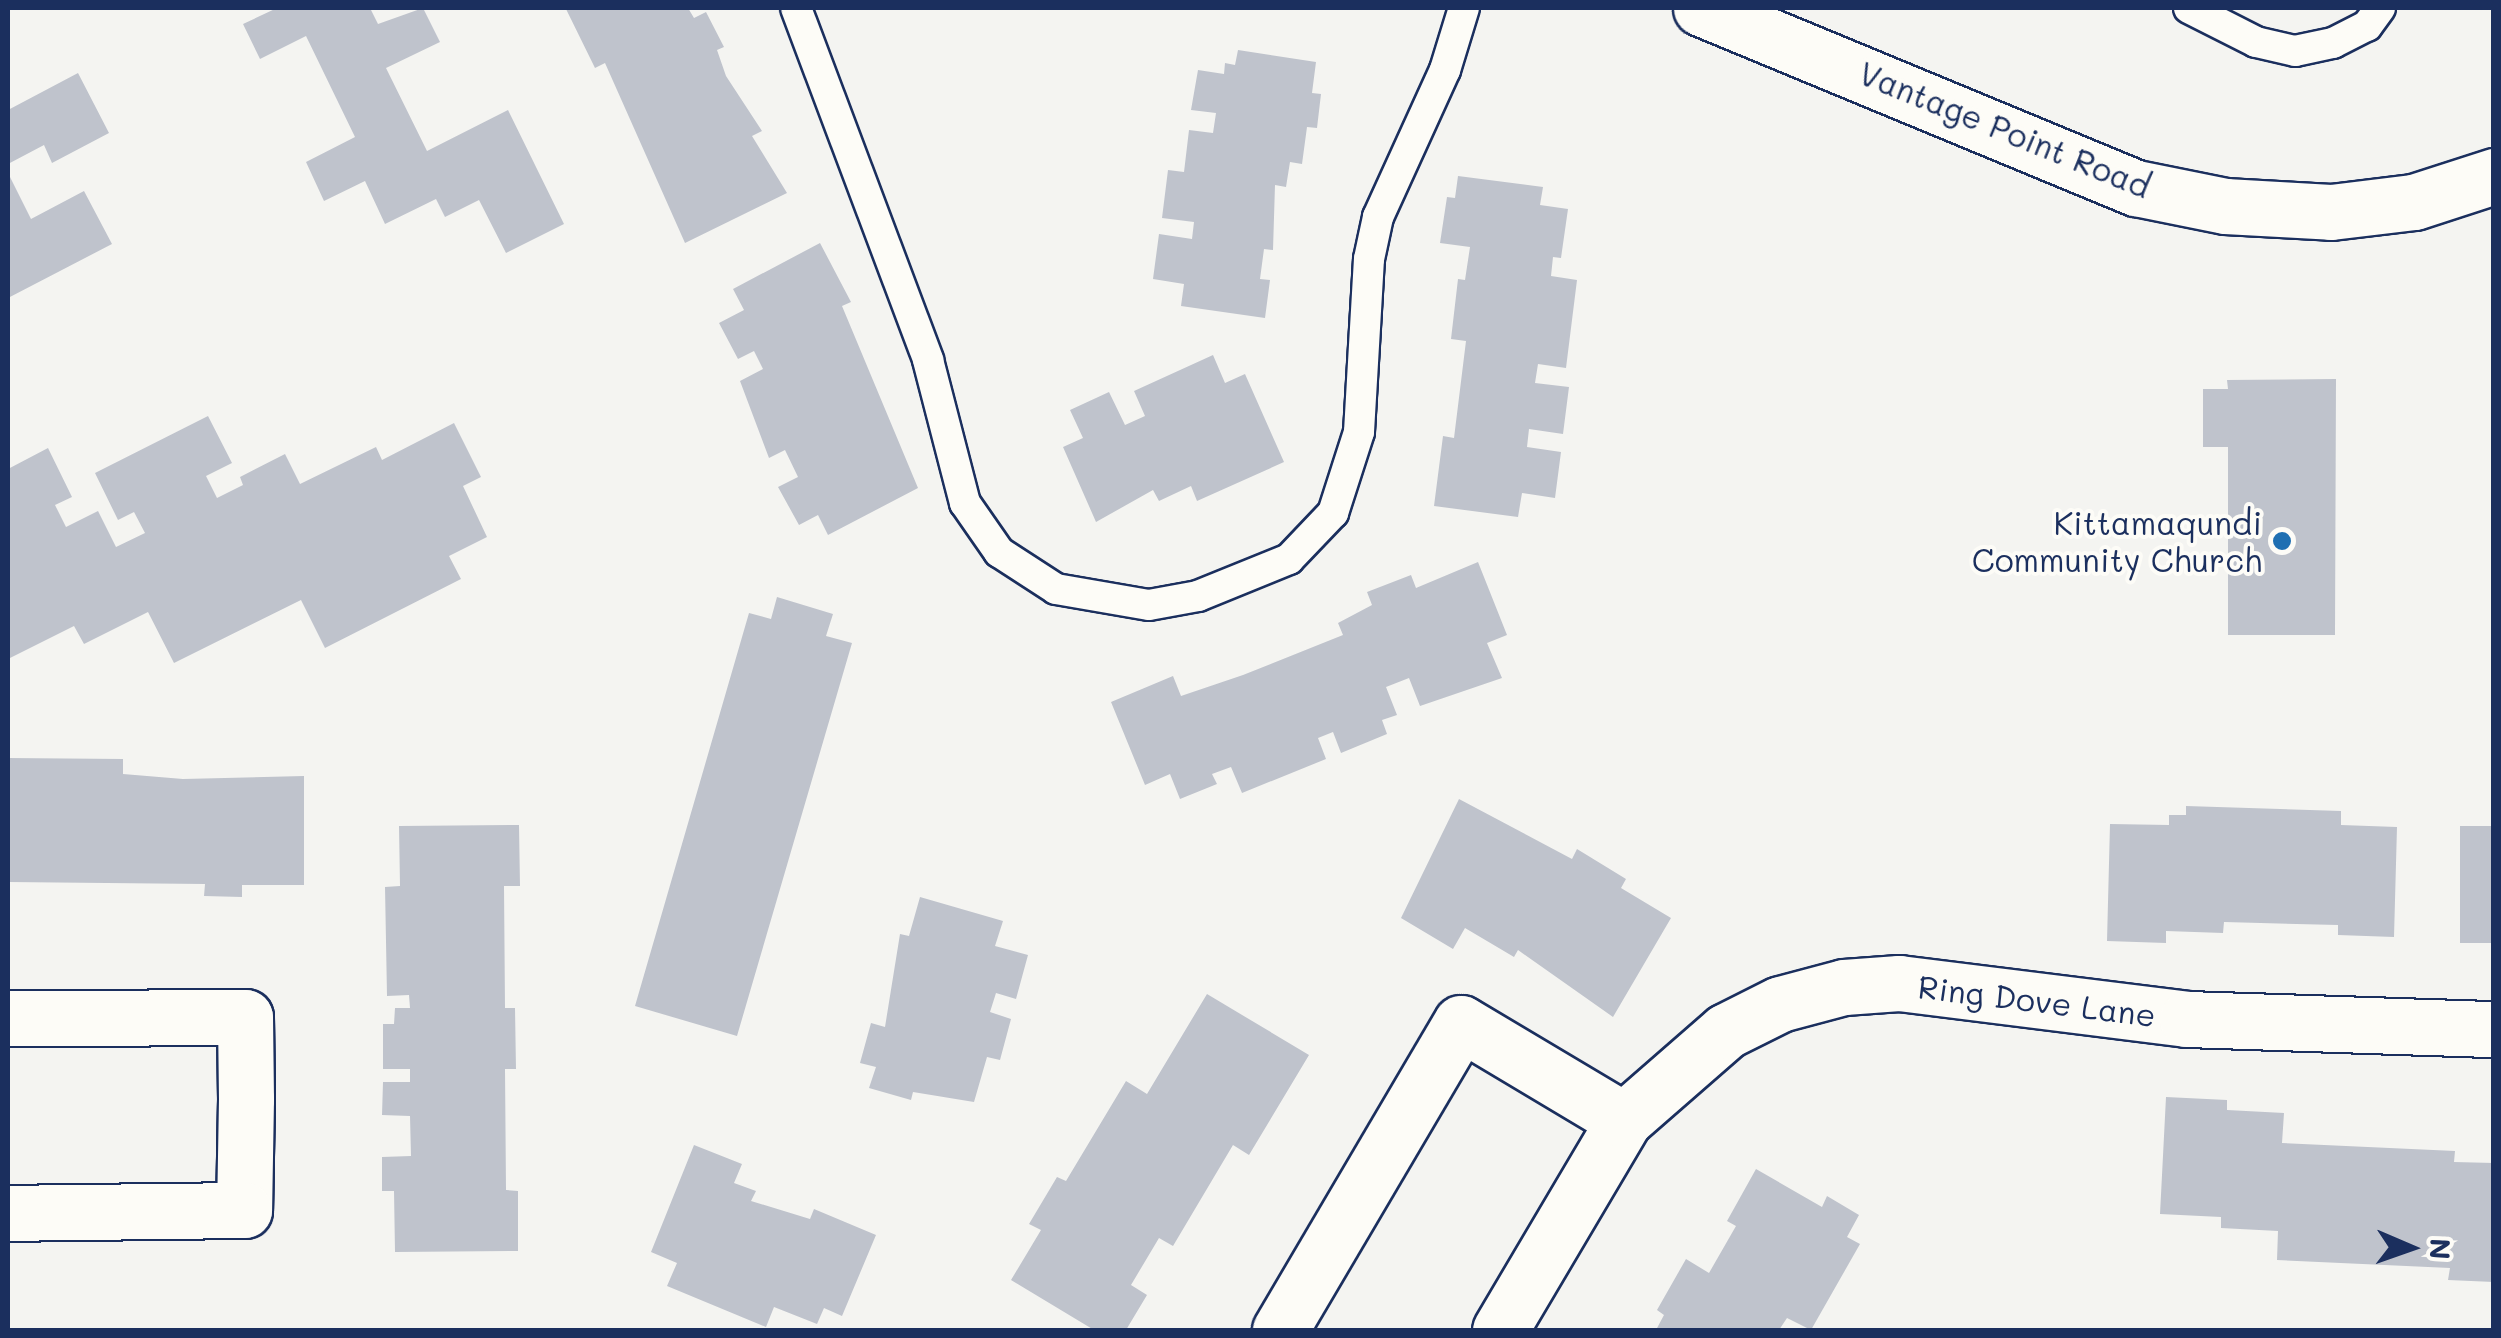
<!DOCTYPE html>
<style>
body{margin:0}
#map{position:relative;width:2501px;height:1338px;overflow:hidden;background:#f4f4f1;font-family:Mali,sans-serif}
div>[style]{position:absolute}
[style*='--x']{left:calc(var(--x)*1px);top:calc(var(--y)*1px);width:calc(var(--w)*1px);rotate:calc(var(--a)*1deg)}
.building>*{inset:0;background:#bfc3cc;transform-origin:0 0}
.roads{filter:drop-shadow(2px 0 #1b2f5e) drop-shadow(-2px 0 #1b2f5e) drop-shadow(0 2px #1b2f5e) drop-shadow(0 -2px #1b2f5e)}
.service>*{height:30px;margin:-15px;padding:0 15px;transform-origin:15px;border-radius:15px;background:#fdfcf7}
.minor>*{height:55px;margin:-27.5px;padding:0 27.5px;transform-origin:27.5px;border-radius:27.5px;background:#fdfcf7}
.dots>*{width:28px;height:28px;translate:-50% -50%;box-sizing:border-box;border:5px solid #fdfcf7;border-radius:50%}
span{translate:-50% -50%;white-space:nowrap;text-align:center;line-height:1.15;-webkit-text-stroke:8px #fdfcf7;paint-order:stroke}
.street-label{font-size:32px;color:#1b2f5e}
.poi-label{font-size:32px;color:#1b2f5e}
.right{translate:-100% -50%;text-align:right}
.frame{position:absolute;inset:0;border:10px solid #1b2f5e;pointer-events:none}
.north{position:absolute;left:2361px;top:1198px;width:100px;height:100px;-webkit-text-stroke:8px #fdfcf7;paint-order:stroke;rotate:92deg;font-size:28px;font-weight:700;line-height:40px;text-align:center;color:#1b2f5e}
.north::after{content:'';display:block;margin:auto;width:35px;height:45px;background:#1b2f5e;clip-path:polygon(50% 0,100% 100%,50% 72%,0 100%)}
</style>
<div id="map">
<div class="building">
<div style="clip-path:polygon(277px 8px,370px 8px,378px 24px,423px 8px,440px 42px,386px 68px,427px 151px,508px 110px,564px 224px,506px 253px,479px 200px,445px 217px,436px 199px,385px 224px,365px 181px,324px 201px,306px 162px,355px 137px,306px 36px,260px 59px,243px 24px)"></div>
<div style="clip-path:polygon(688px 8px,694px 18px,706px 12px,724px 47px,717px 50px,726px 76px,762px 131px,752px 136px,787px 193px,685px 243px,605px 63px,595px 68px,566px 9px)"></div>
<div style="clip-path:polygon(1238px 50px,1316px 62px,1312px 93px,1321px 94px,1317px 128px,1307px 127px,1302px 164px,1290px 162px,1286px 187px,1275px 185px,1273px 250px,1264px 249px,1260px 279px,1270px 280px,1265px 318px,1181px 306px,1184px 284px,1153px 279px,1159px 234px,1192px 239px,1194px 222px,1162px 218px,1168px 170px,1184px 172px,1189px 130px,1213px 133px,1216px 113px,1191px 110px,1198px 70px,1224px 74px,1225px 63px,1235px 65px)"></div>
<div style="clip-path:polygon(78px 73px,109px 133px,52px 163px,44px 145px,8px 164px,8px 110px)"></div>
<div style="clip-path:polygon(8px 173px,31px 219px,84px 191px,112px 244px,8px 298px)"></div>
<div style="clip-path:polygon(1458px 176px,1543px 187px,1540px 205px,1568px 209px,1561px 258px,1553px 257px,1551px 276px,1577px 280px,1566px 368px,1538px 364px,1535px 383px,1569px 387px,1563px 434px,1529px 429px,1527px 447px,1561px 452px,1555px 498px,1522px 493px,1518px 517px,1434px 506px,1443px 436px,1454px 438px,1466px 341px,1451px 339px,1458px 279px,1465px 280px,1470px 247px,1440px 243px,1447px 197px,1455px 198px)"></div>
<div style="clip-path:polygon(820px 243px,851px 302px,842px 306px,918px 488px,828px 535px,818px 515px,799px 525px,778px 487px,798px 477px,785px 450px,769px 458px,740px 381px,763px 369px,754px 351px,738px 359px,719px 323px,744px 310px,733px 289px)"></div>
<div style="clip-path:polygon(1213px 355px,1225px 383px,1245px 374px,1284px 462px,1197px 501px,1191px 486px,1159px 501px,1153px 490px,1096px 522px,1063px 447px,1083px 438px,1070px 410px,1109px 392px,1125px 425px,1145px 416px,1134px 391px)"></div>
<div style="clip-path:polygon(2336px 379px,2335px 635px,2228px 635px,2228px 447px,2203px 447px,2203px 389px,2228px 389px,2227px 380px)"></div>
<div style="clip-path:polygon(208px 416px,232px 463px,206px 476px,217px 498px,243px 485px,240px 477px,285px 454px,300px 484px,376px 447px,382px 460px,454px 423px,481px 477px,463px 486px,487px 537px,449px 556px,461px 579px,325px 648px,301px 600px,174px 663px,148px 612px,84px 644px,74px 626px,10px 658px,8px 469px,48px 448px,72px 497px,55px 505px,66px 527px,98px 511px,116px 547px,145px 533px,134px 512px,118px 520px,95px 473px)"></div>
<div style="clip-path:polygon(1478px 562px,1507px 635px,1487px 643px,1502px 678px,1420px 706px,1409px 678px,1386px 687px,1397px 715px,1382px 720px,1387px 734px,1341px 753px,1333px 732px,1318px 738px,1326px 759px,1242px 793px,1231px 767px,1212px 774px,1217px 784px,1180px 799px,1170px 774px,1145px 785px,1111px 702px,1173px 676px,1181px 696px,1243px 675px,1343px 635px,1338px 623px,1372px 605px,1367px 592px,1411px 575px,1416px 588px)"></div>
<div style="clip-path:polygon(777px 597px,833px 614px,826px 636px,852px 643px,737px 1036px,635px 1006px,749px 613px,771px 619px)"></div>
<div style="clip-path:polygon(8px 758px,123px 759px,123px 774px,183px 779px,304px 776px,304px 885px,242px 885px,242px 897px,204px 896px,205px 884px,8px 882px)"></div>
<div style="clip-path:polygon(1459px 799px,1572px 859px,1577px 849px,1626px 879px,1621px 888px,1671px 918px,1613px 1017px,1518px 950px,1514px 957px,1465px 928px,1453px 949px,1401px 918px)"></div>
<div style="clip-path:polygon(2186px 806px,2341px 811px,2341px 825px,2397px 827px,2394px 937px,2338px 935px,2338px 925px,2224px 922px,2223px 933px,2166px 931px,2166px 943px,2107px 941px,2110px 824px,2169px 825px,2169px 815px,2186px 815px)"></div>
<div style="clip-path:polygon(519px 825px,520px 886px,504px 886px,505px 1008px,515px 1008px,516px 1069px,505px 1069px,506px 1190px,518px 1191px,518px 1251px,395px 1252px,394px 1191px,382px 1191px,382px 1157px,411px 1156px,410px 1116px,382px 1115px,383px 1082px,410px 1082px,410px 1069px,383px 1069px,383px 1024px,394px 1024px,395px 1008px,410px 1008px,409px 995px,387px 996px,385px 887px,400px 886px,399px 826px)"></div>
<div style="left:2460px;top:826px;width:34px;height:117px"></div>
<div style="clip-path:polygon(920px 897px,1003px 921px,995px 946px,1028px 955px,1016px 999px,996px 993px,990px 1012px,1011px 1019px,1000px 1060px,987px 1057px,974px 1102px,913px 1092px,911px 1100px,869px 1088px,876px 1067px,860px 1063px,871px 1023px,885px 1027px,900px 934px,909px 936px)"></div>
<div style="clip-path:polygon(1207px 994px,1309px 1055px,1249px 1155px,1233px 1145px,1173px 1246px,1159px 1238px,1131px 1285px,1147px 1295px,1126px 1330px,1094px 1330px,1011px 1280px,1041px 1230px,1029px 1224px,1057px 1177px,1066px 1181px,1126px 1081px,1147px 1094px)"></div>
<div style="clip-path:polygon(2166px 1097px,2227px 1100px,2227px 1110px,2284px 1113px,2282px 1143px,2455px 1151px,2454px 1162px,2494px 1163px,2494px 1282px,2448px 1280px,2450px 1268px,2277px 1260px,2278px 1231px,2221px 1228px,2221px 1217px,2160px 1214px)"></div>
<div style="clip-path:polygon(694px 1145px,742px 1164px,734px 1183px,756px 1191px,751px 1201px,810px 1219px,814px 1209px,876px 1235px,842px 1316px,824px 1308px,817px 1324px,774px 1307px,766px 1327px,667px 1286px,677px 1263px,651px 1252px)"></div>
<div style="clip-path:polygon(1756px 1169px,1822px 1207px,1827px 1196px,1859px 1215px,1847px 1237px,1860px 1244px,1811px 1330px,1787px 1318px,1779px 1330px,1656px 1330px,1664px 1315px,1657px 1310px,1686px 1259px,1709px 1273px,1736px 1226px,1727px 1221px)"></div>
</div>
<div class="roads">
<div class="service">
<div style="--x:796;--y:8;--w:376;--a:69.4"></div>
<div style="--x:928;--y:360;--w:148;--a:75.5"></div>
<div style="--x:965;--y:503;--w:60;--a:55.2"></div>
<div style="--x:999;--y:552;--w:68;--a:33"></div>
<div style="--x:1056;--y:589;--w:94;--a:9.8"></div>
<div style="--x:1149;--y:605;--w:50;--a:-10.4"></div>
<div style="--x:1198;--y:596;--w:98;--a:-22.1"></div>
<div style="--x:1289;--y:559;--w:64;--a:-46.3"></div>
<div style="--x:1333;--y:513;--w:85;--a:-72.2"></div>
<div style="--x:1359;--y:432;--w:173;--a:-86.7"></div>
<div style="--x:1369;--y:259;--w:43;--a:-77.9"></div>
<div style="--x:1378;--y:217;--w:162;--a:-65.5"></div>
<div style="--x:1445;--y:70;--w:65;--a:-73"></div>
<div style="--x:2189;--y:8;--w:75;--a:26.9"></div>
<div style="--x:2256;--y:42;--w:40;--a:13"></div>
<div style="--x:2295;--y:51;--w:39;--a:-12"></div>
<div style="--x:2333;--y:43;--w:38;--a:-27"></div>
<div style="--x:2367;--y:26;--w:22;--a:-54"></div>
</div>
<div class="minor">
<div style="--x:1701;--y:8;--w:471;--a:22.5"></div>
<div style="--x:2136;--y:188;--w:91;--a:11.4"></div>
<div style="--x:2225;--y:206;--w:106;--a:3.2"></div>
<div style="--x:2331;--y:212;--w:84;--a:-6.9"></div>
<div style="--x:2414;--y:202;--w:84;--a:-18"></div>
<div style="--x:8;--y:1018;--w:237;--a:-0.2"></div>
<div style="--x:245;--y:1017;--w:82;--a:89.3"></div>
<div style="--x:246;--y:1099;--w:111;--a:91"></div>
<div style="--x:244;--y:1210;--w:236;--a:179.3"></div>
<div style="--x:1280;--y:1330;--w:356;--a:-59.5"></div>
<div style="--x:1461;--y:1023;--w:190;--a:30.8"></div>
<div style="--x:1500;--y:1330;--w:244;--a:-59.4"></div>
<div style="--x:1624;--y:1120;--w:135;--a:-41.1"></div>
<div style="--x:1726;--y:1031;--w:60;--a:-26.6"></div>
<div style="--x:1780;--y:1004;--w:66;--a:-14.9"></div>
<div style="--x:1844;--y:987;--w:55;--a:-4.2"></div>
<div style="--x:1899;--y:983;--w:290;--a:7.1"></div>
<div style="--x:2187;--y:1019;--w:307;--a:1.9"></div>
</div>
</div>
<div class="dots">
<div style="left:2282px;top:541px;background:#1f6fb2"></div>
</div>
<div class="street-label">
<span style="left:2005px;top:129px;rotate:22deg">Vantage Point Road</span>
<span style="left:2037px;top:1000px;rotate:7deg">Ring Dove Lane</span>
</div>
<div class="poi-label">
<span class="right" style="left:2262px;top:541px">Kittamaqundi<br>Community Church</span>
</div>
<div class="frame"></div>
<div class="north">N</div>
</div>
